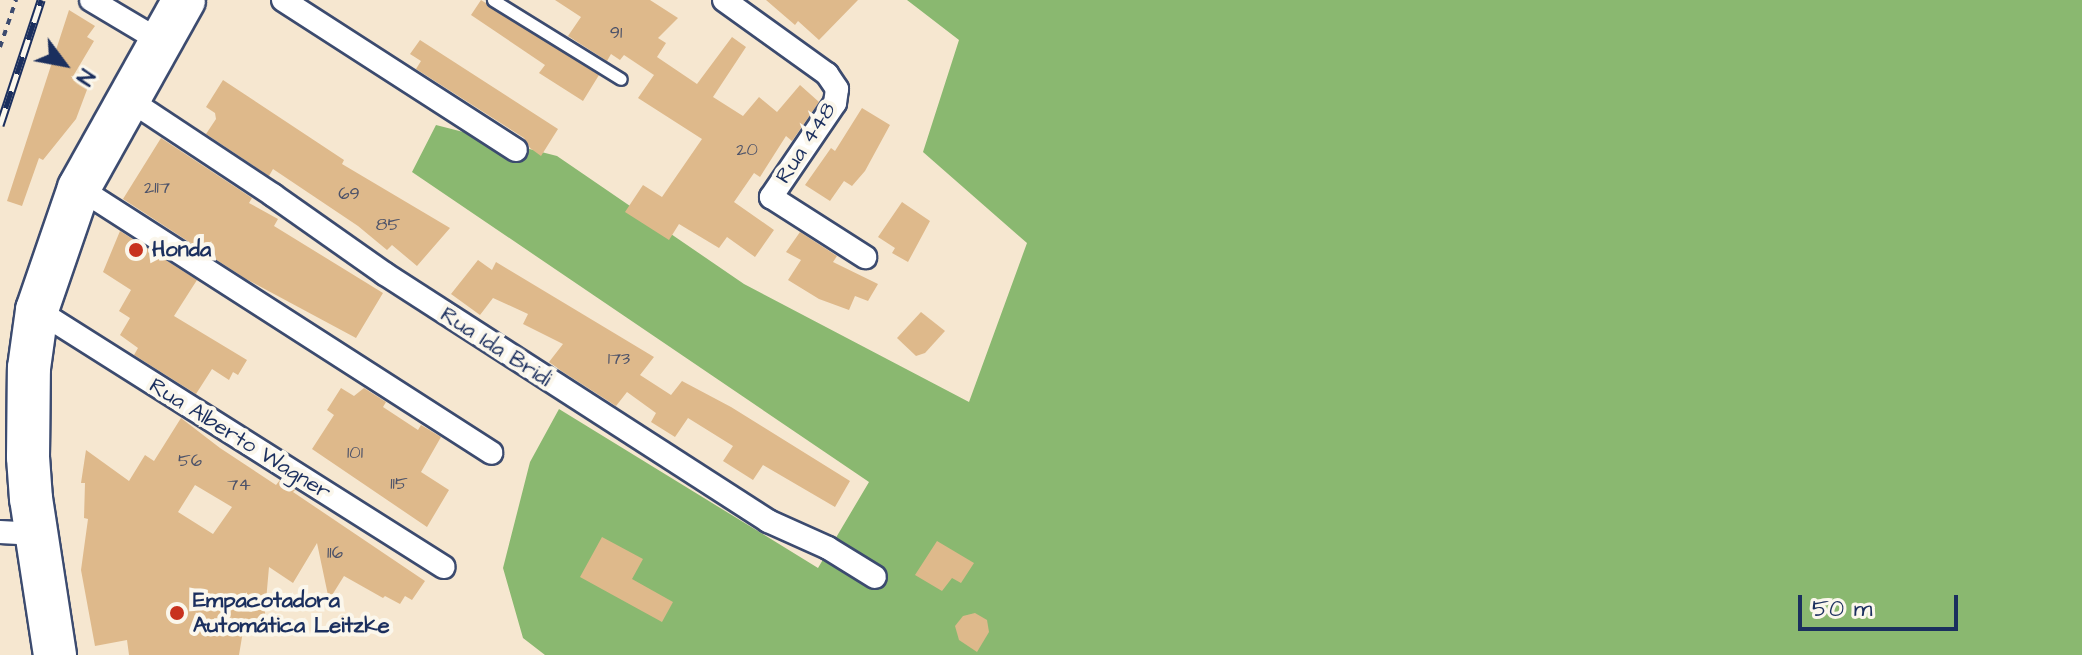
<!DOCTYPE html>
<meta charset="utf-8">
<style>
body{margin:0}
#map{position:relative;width:2082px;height:655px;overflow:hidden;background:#f6e7d0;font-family:"Architects Daughter",sans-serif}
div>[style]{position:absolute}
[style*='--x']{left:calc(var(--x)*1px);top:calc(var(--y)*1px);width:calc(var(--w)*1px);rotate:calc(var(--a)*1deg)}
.forest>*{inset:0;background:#8ab870}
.building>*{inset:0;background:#deb98b}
.path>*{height:4px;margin-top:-2px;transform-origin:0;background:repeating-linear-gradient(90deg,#3c4b6f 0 6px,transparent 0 12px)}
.roads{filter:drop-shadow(2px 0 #3c4b6f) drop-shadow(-2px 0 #3c4b6f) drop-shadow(0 2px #3c4b6f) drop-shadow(0 -2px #3c4b6f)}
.lane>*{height:11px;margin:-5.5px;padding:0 5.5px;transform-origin:5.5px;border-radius:5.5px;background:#fff}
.street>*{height:22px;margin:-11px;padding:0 11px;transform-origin:11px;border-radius:11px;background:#fff}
.highway>*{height:42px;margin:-21px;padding:0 21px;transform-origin:21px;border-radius:21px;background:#fff}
.rail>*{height:9px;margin-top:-4.5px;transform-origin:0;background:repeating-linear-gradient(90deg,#fbf7ec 0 18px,#1b2f5e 0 36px);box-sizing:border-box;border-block:2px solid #1b2f5e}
.dots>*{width:22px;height:22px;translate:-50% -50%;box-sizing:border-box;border:4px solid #fbf7ec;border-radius:50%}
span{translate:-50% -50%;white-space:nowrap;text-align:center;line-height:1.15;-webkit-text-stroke:8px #fbf7ec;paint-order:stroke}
.number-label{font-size:18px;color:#4c5269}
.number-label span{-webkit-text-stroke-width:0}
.street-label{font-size:22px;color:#1b2f5e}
.poi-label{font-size:22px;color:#1b2f5e;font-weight:700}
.left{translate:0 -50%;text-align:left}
.north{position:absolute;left:24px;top:24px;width:80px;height:80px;-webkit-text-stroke:6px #fbf7ec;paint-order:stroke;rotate:122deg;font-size:22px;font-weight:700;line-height:32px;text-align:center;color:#1b2f5e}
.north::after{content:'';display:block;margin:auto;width:28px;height:36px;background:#1b2f5e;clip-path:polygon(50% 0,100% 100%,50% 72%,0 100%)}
.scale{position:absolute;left:1798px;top:595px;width:160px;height:36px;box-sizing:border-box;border:4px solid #1b2f5e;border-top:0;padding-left:10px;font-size:24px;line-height:28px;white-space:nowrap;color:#1b2f5e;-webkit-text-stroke:6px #fbf7ec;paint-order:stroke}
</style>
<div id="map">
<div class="forest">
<div style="clip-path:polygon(907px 0,2082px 0,2082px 655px,545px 655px,523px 638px,503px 568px,530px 462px,559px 409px,818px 568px,869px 482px,412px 172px,436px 125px,557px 156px,744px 284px,969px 402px,1027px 243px,923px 152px,959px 40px)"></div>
</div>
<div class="building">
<div style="clip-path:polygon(481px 0,599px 75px,583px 101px,539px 73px,545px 65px,471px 15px)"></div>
<div style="clip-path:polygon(555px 0,650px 0,678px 18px,658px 38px,666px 43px,657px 57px,697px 84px,732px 37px,746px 47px,713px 97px,743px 116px,759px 97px,777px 112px,800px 85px,819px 102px,792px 141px,786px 136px,760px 177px,754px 173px,734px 202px,774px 230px,755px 257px,727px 237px,719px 248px,679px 224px,669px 240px,625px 212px,643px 185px,662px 197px,702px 139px,638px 98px,654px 75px,624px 55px,620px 60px,611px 54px,607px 61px,568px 36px,581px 17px)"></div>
<div style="clip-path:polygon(766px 0,858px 0,819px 40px,798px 21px,795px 25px)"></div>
<div style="clip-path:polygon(69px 10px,95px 26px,87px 37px,94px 41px,72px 78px,88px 87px,76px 119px,43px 160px,39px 158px,22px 206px,7px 201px)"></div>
<div style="clip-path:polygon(420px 40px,558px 129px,541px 156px,530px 148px,524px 138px,416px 69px,421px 61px,410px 54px)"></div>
<div style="clip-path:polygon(223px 80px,344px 160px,342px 164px,450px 228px,417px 266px,392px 245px,387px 250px,358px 226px,273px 169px,269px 176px,206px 134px,216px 119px,215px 113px,206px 107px)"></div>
<div style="clip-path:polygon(862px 108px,890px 125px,865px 171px,852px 186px,844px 181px,830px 201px,805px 185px,831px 148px,835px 151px)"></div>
<div style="clip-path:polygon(161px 138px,252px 198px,249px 203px,278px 219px,274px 226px,383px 293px,356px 338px,246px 279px,123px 199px)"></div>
<div style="clip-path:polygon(902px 202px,930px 221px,908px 262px,892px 253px,895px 248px,878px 237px)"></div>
<div style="clip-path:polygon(120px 231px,197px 280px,174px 316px,247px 360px,238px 375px,233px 372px,229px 380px,212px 369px,196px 394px,134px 355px,138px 348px,120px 335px,130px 318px,119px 311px,131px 290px,103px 272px)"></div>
<div style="clip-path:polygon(800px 232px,837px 256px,833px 262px,878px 284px,868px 301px,855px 296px,849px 310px,819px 299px,788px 280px,801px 260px,786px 252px)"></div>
<div style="clip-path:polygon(478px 260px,492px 270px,496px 262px,654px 357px,640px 375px,671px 395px,682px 381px,731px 407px,850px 481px,835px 507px,763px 465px,753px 480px,723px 461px,733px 446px,688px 418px,675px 437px,651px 422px,656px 413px,627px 392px,616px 406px,563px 372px,549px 362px,563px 344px,523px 324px,528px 314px,493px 298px,480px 315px,451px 294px)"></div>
<div style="clip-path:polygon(921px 312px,945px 331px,925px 353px,916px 356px,897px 338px)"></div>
<div style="clip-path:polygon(341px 388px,354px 396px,364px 388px,386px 402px,383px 407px,418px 430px,421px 425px,441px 437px,421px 472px,449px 490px,427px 527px,312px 449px,334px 415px,327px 410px)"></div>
<div style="clip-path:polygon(evenodd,181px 418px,220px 448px,276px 485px,280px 480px,295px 490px,293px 492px,425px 581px,412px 600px,405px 596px,400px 604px,385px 596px,383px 598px,344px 576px,329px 600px,317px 543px,293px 583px,269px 567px,263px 635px,243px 631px,239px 655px,129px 655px,127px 640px,95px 646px,81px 570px,88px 519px,84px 518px,85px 483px,81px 483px,86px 450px,129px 481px,145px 455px,154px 461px,181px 418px,195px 485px,232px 507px,213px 534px,178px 512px,195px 485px)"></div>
<div style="clip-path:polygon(602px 537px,643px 559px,632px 579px,673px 602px,662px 622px,580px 577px)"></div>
<div style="clip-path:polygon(937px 541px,974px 563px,961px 583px,952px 578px,942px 591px,915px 575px)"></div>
<div style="clip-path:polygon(975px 613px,987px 620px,989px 632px,977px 652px,959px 640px,955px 626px,963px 616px)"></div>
</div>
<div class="path">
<div style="--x:0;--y:47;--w:50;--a:-71.2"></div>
</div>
<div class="roads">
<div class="lane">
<div style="--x:493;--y:0;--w:150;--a:31.7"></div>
</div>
<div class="street">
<div style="--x:91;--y:0;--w:80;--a:30.7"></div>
<div style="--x:283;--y:0;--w:277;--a:32.8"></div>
<div style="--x:724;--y:0;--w:127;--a:35.7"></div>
<div style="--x:827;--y:74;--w:18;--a:56"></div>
<div style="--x:837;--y:89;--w:14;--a:98"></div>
<div style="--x:835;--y:103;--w:114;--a:124.2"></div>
<div style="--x:771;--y:197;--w:112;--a:32.6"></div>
<div style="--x:128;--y:99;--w:174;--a:33.5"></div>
<div style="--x:273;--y:195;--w:137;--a:35.2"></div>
<div style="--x:385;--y:274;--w:456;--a:32.8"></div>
<div style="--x:768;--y:521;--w:66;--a:24.2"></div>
<div style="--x:828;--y:548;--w:55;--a:31.7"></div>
<div style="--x:79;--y:188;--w:490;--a:32.7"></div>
<div style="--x:37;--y:310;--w:481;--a:32.3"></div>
<div style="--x:0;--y:532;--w:37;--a:3"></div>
</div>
<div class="highway">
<div style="--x:55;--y:655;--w:158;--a:-98.7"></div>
<div style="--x:31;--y:499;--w:42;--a:-94.1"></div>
<div style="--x:28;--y:457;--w:89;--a:-89.4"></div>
<div style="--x:29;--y:368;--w:59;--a:-82.1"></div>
<div style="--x:37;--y:310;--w:129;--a:-71"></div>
<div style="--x:79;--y:188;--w:215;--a:-60.8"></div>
</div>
</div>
<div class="rail">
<div style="--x:0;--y:125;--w:132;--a:-71.8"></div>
</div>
<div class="dots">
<div style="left:136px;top:250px;background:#c8321e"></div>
<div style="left:177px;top:613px;background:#c8321e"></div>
</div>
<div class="number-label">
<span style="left:616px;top:33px">91</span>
<span style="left:747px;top:150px">20</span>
<span style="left:157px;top:188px">2117</span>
<span style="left:349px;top:194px">69</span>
<span style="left:388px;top:225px">85</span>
<span style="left:619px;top:359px">173</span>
<span style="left:355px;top:453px">101</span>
<span style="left:190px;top:461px">56</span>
<span style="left:399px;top:484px">115</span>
<span style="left:239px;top:485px">74</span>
<span style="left:335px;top:553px">116</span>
</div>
<div class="street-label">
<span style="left:806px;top:143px;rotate:-57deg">Rua 448</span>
<span style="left:496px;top:347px;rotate:33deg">Rua Ida Bridi</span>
<span style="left:240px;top:439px;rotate:32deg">Rua Alberto Wagner</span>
</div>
<div class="poi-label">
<span class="left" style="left:152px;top:250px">Honda</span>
<span class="left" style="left:193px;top:613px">Empacotadora<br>Automática Leitzke</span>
</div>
<div class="north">N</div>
<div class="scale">50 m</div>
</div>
